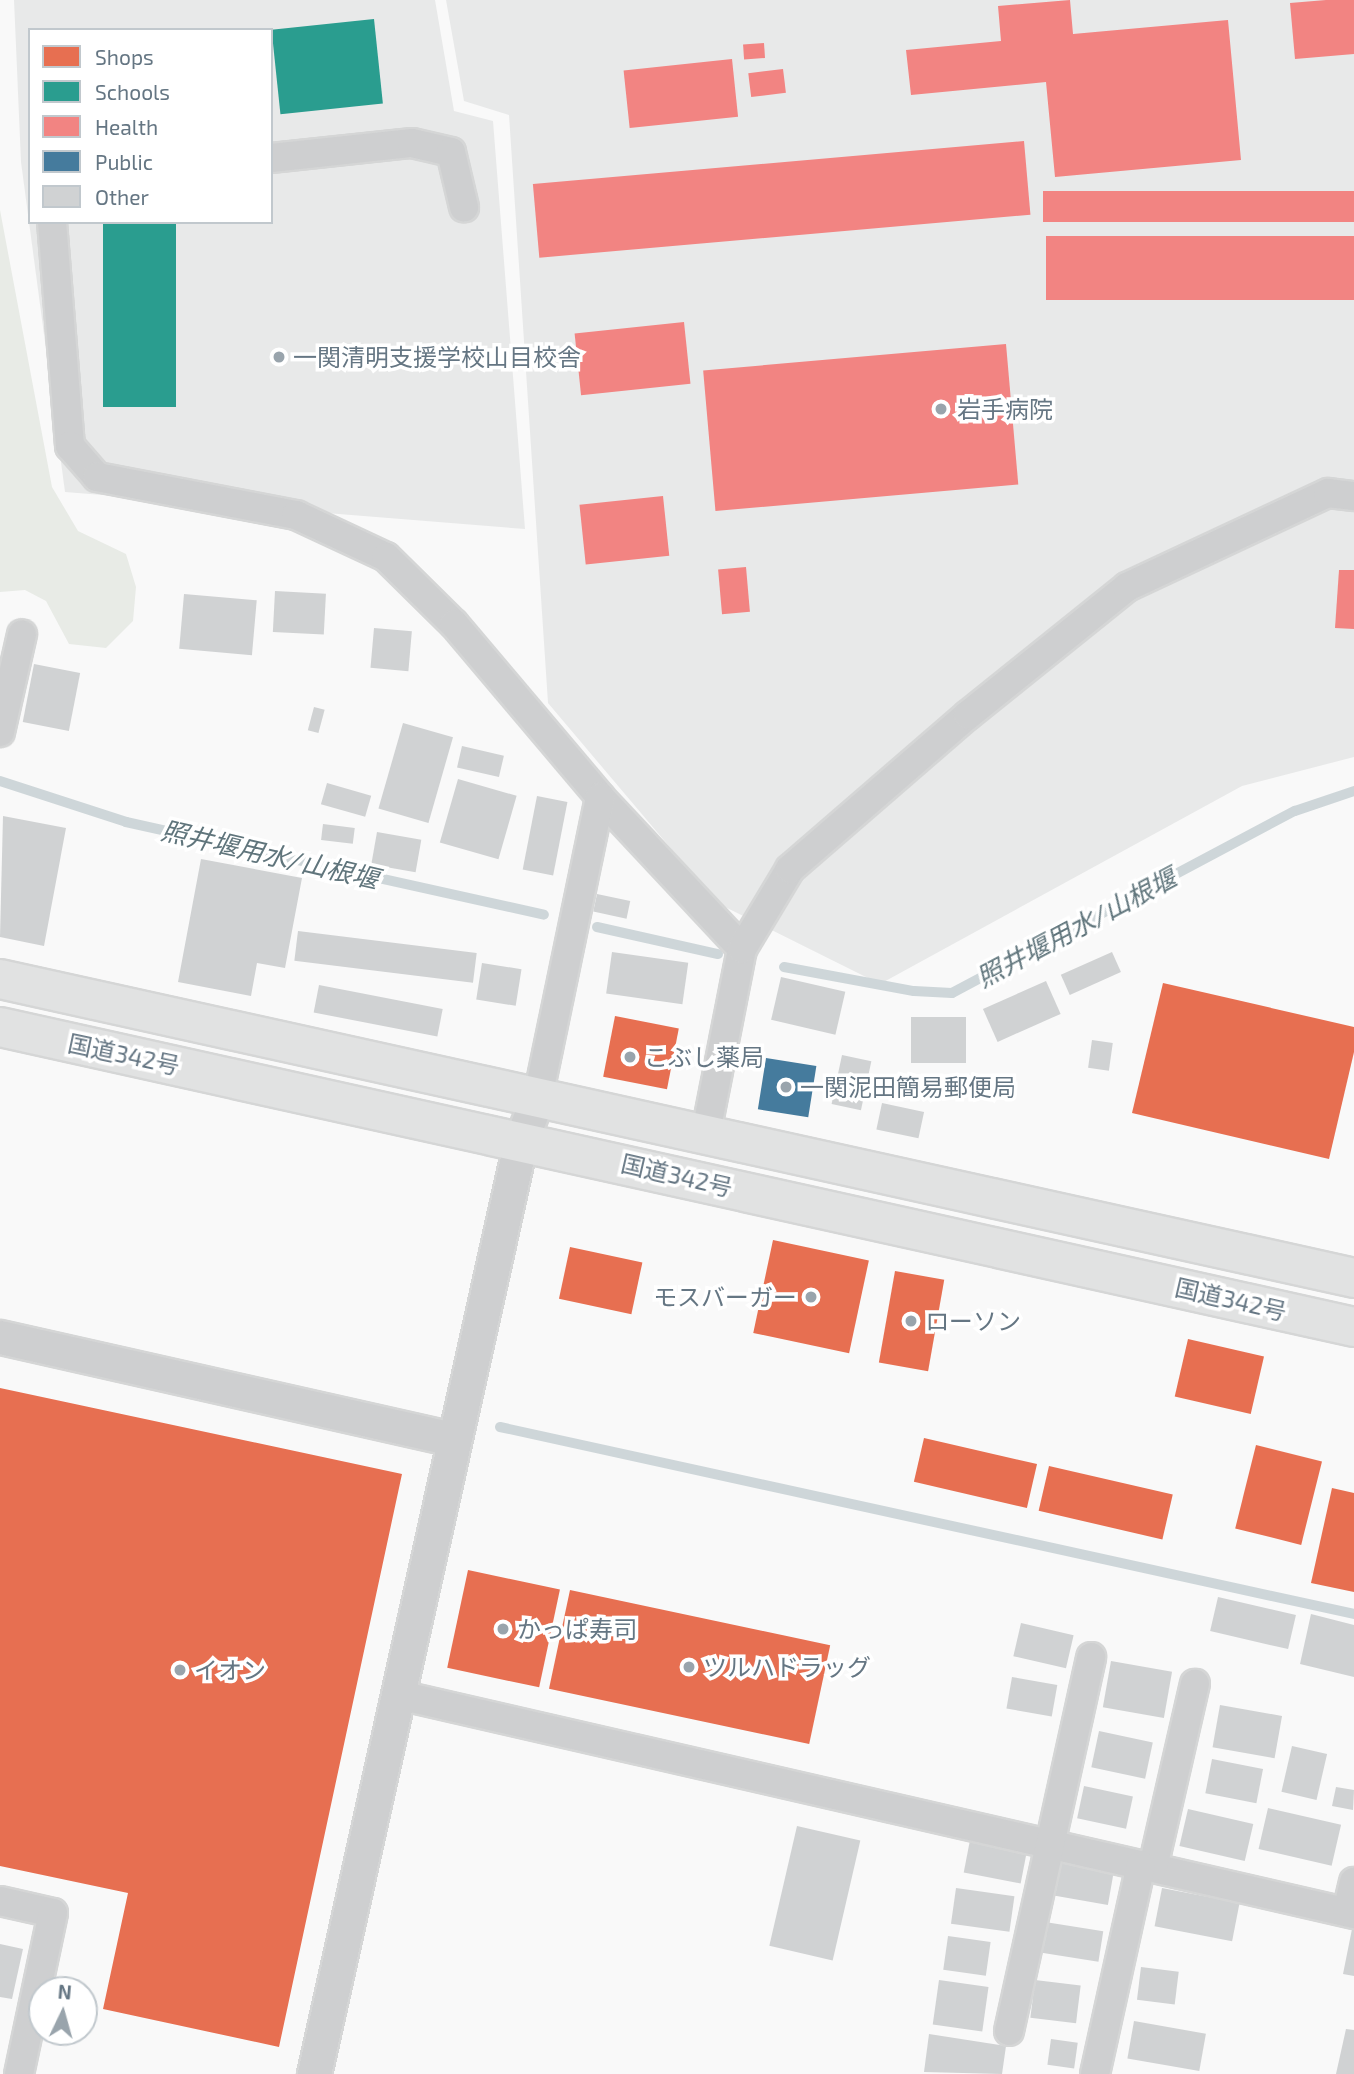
<!DOCTYPE html>
<meta charset="utf-8">
<style>
body{margin:0}
#map{position:relative;width:1354px;height:2074px;overflow:hidden;background:#f9f9f9;font-family:"Exo 2","Noto Sans JP",sans-serif}
div>[style]{position:absolute}
[style*='--x']{left:calc(var(--x)*1px);top:calc(var(--y)*1px);width:calc(var(--w)*1px);rotate:calc(var(--a)*1deg)}
.built>*{inset:0;background:#e8e9e9}
.green>*{inset:0;background:#e8ebe6}
.shops>*{inset:0;background:#e76f51;transform-origin:0 0}
.schools>*{inset:0;background:#2a9d8f;transform-origin:0 0}
.health>*{inset:0;background:#f28482;transform-origin:0 0}
.public>*{inset:0;background:#457b9d;transform-origin:0 0}
.stream>*{height:10px;margin:-5px;padding:0 5px;transform-origin:5px;border-radius:5px;background:#ced6d9}
.building>*{inset:0;background:#d0d2d3;transform-origin:0 0}
.roads{filter:drop-shadow(2px 0 #d5d6d6) drop-shadow(-2px 0 #d5d6d6) drop-shadow(0 2px #d5d6d6) drop-shadow(0 -2px #d5d6d6)}
.minor>*{height:28px;margin:-14px;padding:0 14px;transform-origin:14px;border-radius:14px;background:#cecfd0}
.tertiary>*{height:33px;margin:-16.5px;padding:0 16.5px;transform-origin:16.5px;border-radius:16.5px;background:#cecfd0}
.trunk>*{height:38px;margin:-19px;padding:0 19px;transform-origin:19px;border-radius:19px;background:#e1e2e2}
.dots>*{width:19px;height:19px;translate:-50% -50%;box-sizing:border-box;border:4px solid #fff;border-radius:50%}
span{translate:-50% -50%;white-space:nowrap;text-align:center;line-height:1.15;-webkit-text-stroke:7px #fff;paint-order:stroke}
.poi-label{font-size:24px;color:#657683}
.left{translate:0 -50%;text-align:left}
.right{translate:-100% -50%;text-align:right}
.street-label{font-size:24px;color:#657683}
.water-label{font-size:26px;color:#60757c;font-style:italic}
.legend{position:absolute;left:28px;top:28px;width:245px;height:196px;box-sizing:border-box;background:#fff;border:2px solid #c1c8cd;margin:0;padding:9px 12px;list-style:none;font-size:21px;color:#657683}
.legend li{display:flex;align-items:center;gap:14px;height:35px}
.legend b{width:35px;border:2px solid #c1c8cd}
.north{position:absolute;left:28px;top:1976px;width:70px;height:70px;box-sizing:border-box;background:#fff;border:2px solid #c1c8cd;border-radius:50%;rotate:5deg;font-size:19px;font-weight:700;line-height:28px;text-align:center;color:#657683}
.north::after{content:'';display:block;margin:auto;width:24px;height:32px;background:#99a4ac;clip-path:polygon(50% 0,100% 100%,50% 72%,0 100%)}
</style>
<div id="map">
<div class="built">
<div style="clip-path:polygon(evenodd,14px 0,435px 0,454px 111px,493px 121px,525px 529px,65px 492px,21px 162px,14px 0,30px 30px,271px 30px,271px 222px,30px 222px,30px 30px)"></div>
<div style="clip-path:polygon(446px 0,1354px 0,1354px 757px,1242px 786px,880px 984px,717px 903px,548px 703px,509px 115px,464px 101px)"></div>
</div>
<div class="green">
<div style="clip-path:polygon(0 210px,52px 487px,78px 531px,126px 554px,136px 587px,133px 621px,106px 648px,69px 644px,46px 601px,25px 590px,0 592px)"></div>
</div>
<div class="shops">
<div style="clip-path:polygon(1163px 983px,1354px 1027px,1354px 1052px,1329px 1159px,1132px 1113px)"></div>
<div style="left:615px;top:1016px;width:65px;height:62px;rotate:11deg"></div>
<div style="left:773px;top:1240px;width:98px;height:95px;rotate:12deg"></div>
<div style="left:570px;top:1247px;width:74px;height:53px;rotate:12deg"></div>
<div style="left:895px;top:1271px;width:50px;height:93px;rotate:10deg"></div>
<div style="left:1188px;top:1339px;width:78px;height:59px;rotate:13deg"></div>
<div style="clip-path:polygon(0 1388px,402px 1474px,279px 2047px,103px 2009px,128px 1893px,0 1866px)"></div>
<div style="left:924px;top:1438px;width:116px;height:45px;rotate:13deg"></div>
<div style="left:1256px;top:1445px;width:68px;height:86px;rotate:14deg"></div>
<div style="left:1049px;top:1466px;width:127px;height:46px;rotate:13deg"></div>
<div style="clip-path:polygon(1332px 1488px,1354px 1493px,1354px 1592px,1311px 1583px)"></div>
<div style="left:468px;top:1570px;width:94px;height:100px;rotate:12deg"></div>
<div style="left:570px;top:1590px;width:266px;height:101px;rotate:12deg"></div>
</div>
<div class="schools">
<div style="left:374px;top:19px;width:85px;height:103px;rotate:84deg"></div>
<div style="left:103px;top:222px;width:73px;height:185px"></div>
</div>
<div class="health">
<div style="clip-path:polygon(1070px 0,1073px 34px,1228px 20px,1241px 160px,1055px 177px,1046px 82px,911px 95px,906px 50px,1001px 41px,998px 6px)"></div>
<div style="clip-path:polygon(1326px 0,1354px 0,1354px 54px,1295px 59px,1290px 3px)"></div>
<div style="left:764px;top:43px;width:15px;height:21px;rotate:86deg"></div>
<div style="left:732px;top:59px;width:58px;height:109px;rotate:84deg"></div>
<div style="left:783px;top:69px;width:24px;height:35px;rotate:83deg"></div>
<div style="left:1024px;top:141px;width:74px;height:493px;rotate:85deg"></div>
<div style="left:1354px;top:191px;width:31px;height:311px;rotate:90deg"></div>
<div style="left:1354px;top:236px;width:64px;height:308px;rotate:90deg"></div>
<div style="left:684px;top:322px;width:62px;height:110px;rotate:84deg"></div>
<div style="left:1006px;top:344px;width:141px;height:304px;rotate:85deg"></div>
<div style="left:663px;top:496px;width:60px;height:84px;rotate:84deg"></div>
<div style="left:746px;top:567px;width:45px;height:28px;rotate:85deg"></div>
<div style="clip-path:polygon(1339px 570px,1354px 570px,1354px 629px,1335px 628px)"></div>
</div>
<div class="public">
<div style="left:766px;top:1058px;width:51px;height:52px;rotate:9deg"></div>
</div>
<div class="stream">
<div style="--x:0;--y:781;--w:133;--a:18"></div>
<div style="--x:126;--y:822;--w:428;--a:12.5"></div>
<div style="--x:597;--y:927;--w:124;--a:12.6"></div>
<div style="--x:784;--y:967;--w:132;--a:10.5"></div>
<div style="--x:914;--y:991;--w:38;--a:3"></div>
<div style="--x:952;--y:993;--w:388;--a:-28"></div>
<div style="--x:1295;--y:811;--w:62;--a:-18.7"></div>
<div style="--x:500;--y:1427;--w:874;--a:12.35"></div>
</div>
<div class="building">
<div style="left:275px;top:591px;width:51px;height:41px;rotate:3deg"></div>
<div style="left:184px;top:594px;width:73px;height:55px;rotate:5deg"></div>
<div style="left:374px;top:628px;width:38px;height:40px;rotate:5deg"></div>
<div style="left:34px;top:664px;width:47px;height:59px;rotate:11deg"></div>
<div style="left:314px;top:707px;width:11px;height:24px;rotate:15deg"></div>
<div style="left:403px;top:723px;width:52px;height:89px;rotate:16deg"></div>
<div style="left:462px;top:746px;width:43px;height:22px;rotate:13deg"></div>
<div style="left:458px;top:779px;width:61px;height:66px;rotate:16deg"></div>
<div style="left:327px;top:783px;width:46px;height:22px;rotate:16deg"></div>
<div style="left:537px;top:796px;width:31px;height:75px;rotate:11deg"></div>
<div style="clip-path:polygon(3px 816px,66px 828px,44px 946px,0 937px)"></div>
<div style="left:323px;top:824px;width:32px;height:16px;rotate:7deg"></div>
<div style="left:377px;top:832px;width:45px;height:33px;rotate:10deg"></div>
<div style="clip-path:polygon(201px 859px,302px 878px,285px 968px,257px 963px,251px 996px,178px 982px)"></div>
<div style="left:597px;top:894px;width:34px;height:18px;rotate:12deg"></div>
<div style="left:298px;top:931px;width:180px;height:30px;rotate:7deg"></div>
<div style="left:612px;top:952px;width:77px;height:42px;rotate:8deg"></div>
<div style="left:1112px;top:952px;width:22px;height:56px;rotate:66deg"></div>
<div style="left:482px;top:963px;width:40px;height:37px;rotate:9deg"></div>
<div style="left:781px;top:977px;width:66px;height:44px;rotate:13deg"></div>
<div style="left:1046px;top:981px;width:36px;height:69px;rotate:66deg"></div>
<div style="left:319px;top:985px;width:126px;height:28px;rotate:11deg"></div>
<div style="left:966px;top:1017px;width:46px;height:55px;rotate:90deg"></div>
<div style="left:1092px;top:1040px;width:21px;height:28px;rotate:8deg"></div>
<div style="left:842px;top:1055px;width:30px;height:50px;rotate:12deg"></div>
<div style="left:882px;top:1103px;width:43px;height:27px;rotate:12deg"></div>
<div style="left:1218px;top:1597px;width:80px;height:35px;rotate:13deg"></div>
<div style="clip-path:polygon(1311px 1614px,1354px 1625px,1354px 1677px,1300px 1664px)"></div>
<div style="left:1021px;top:1623px;width:54px;height:34px;rotate:13deg"></div>
<div style="left:1111px;top:1661px;width:62px;height:47px;rotate:10deg"></div>
<div style="left:1012px;top:1677px;width:46px;height:32px;rotate:10deg"></div>
<div style="left:1220px;top:1705px;width:63px;height:43px;rotate:10deg"></div>
<div style="left:1099px;top:1731px;width:55px;height:37px;rotate:12deg"></div>
<div style="left:1292px;top:1746px;width:36px;height:47px;rotate:13deg"></div>
<div style="left:1212px;top:1759px;width:52px;height:35px;rotate:11deg"></div>
<div style="left:1084px;top:1786px;width:50px;height:33px;rotate:12deg"></div>
<div style="clip-path:polygon(1336px 1787px,1354px 1790px,1353px 1810px,1332px 1806px)"></div>
<div style="left:1268px;top:1808px;width:75px;height:42px;rotate:13deg"></div>
<div style="left:1188px;top:1809px;width:67px;height:38px;rotate:13deg"></div>
<div style="left:797px;top:1826px;width:65px;height:123px;rotate:13deg"></div>
<div style="left:970px;top:1840px;width:58px;height:33px;rotate:11deg"></div>
<div style="left:1060px;top:1860px;width:55px;height:36px;rotate:10deg"></div>
<div style="left:956px;top:1888px;width:59px;height:36px;rotate:8deg"></div>
<div style="left:1162px;top:1888px;width:79px;height:39px;rotate:11deg"></div>
<div style="left:1045px;top:1922px;width:59px;height:31px;rotate:9deg"></div>
<div style="clip-path:polygon(1352px 1929px,1354px 1929px,1354px 1976px,1343px 1974px)"></div>
<div style="left:948px;top:1936px;width:43px;height:34px;rotate:8deg"></div>
<div style="clip-path:polygon(0 1944px,23px 1949px,12px 1999px,0 1997px)"></div>
<div style="left:1141px;top:1967px;width:38px;height:33px;rotate:7deg"></div>
<div style="left:939px;top:1980px;width:50px;height:45px;rotate:8deg"></div>
<div style="left:1035px;top:1980px;width:46px;height:38px;rotate:7deg"></div>
<div style="left:1134px;top:2021px;width:73px;height:38px;rotate:10deg"></div>
<div style="clip-path:polygon(1346px 2029px,1354px 2030px,1354px 2074px,1336px 2074px)"></div>
<div style="clip-path:polygon(929px 2034px,1006px 2046px,1002px 2074px,924px 2072px)"></div>
<div style="left:1051px;top:2039px;width:27px;height:26px;rotate:8deg"></div>
</div>
<div class="roads">
<div class="minor">
<div style="--x:271;--y:158;--w:142;--a:-6.1"></div>
<div style="--x:412;--y:143;--w:40;--a:13"></div>
<div style="--x:451;--y:152;--w:57;--a:76.7"></div>
<div style="--x:52;--y:222;--w:225;--a:85.4"></div>
<div style="--x:70;--y:446;--w:41;--a:48.9"></div>
<div style="--x:97;--y:477;--w:203;--a:10.8"></div>
<div style="--x:296;--y:515;--w:99;--a:25"></div>
<div style="--x:386;--y:557;--w:95;--a:44.6"></div>
<div style="--x:454;--y:624;--w:226;--a:49.8"></div>
<div style="--x:600;--y:797;--w:208;--a:46.9"></div>
<div style="--x:742;--y:949;--w:187;--a:101.1"></div>
<div style="--x:0;--y:732;--w:100;--a:-77.3"></div>
<div style="--x:742;--y:949;--w:93;--a:-59"></div>
<div style="--x:790;--y:869;--w:235;--a:-40.9"></div>
<div style="--x:968;--y:715;--w:204;--a:-38.8"></div>
<div style="--x:1127;--y:587;--w:222;--a:-25.1"></div>
<div style="--x:1328;--y:493;--w:26;--a:7"></div>
<div style="--x:538;--y:1097;--w:306;--a:-78.3"></div>
<div style="--x:399;--y:1695;--w:980;--a:12.92"></div>
<div style="--x:1153;--y:1867;--w:188;--a:-77.1"></div>
<div style="--x:0;--y:1901;--w:54;--a:12.8"></div>
<div style="--x:53;--y:1913;--w:165;--a:101.9"></div>
<div style="--x:1347;--y:1912;--w:31;--a:-77"></div>
<div style="--x:1009;--y:2031;--w:383;--a:-77.6"></div>
<div style="--x:1095;--y:2074;--w:214;--a:-77.6"></div>
</div>
<div class="tertiary">
<div style="--x:0;--y:1337;--w:464;--a:12.7"></div>
<div style="--x:314;--y:2074;--w:957;--a:-77.5"></div>
<div style="--x:521;--y:1140;--w:46;--a:-68.4"></div>
</div>
<div class="trunk">
<div style="--x:0;--y:979;--w:1387;--a:12.45"></div>
<div style="--x:0;--y:1027;--w:1387;--a:12.49"></div>
</div>
</div>
<div class="dots">
<div style="left:279px;top:357px;background:#99a4ac"></div>
<div style="left:941px;top:409px;background:#99a4ac"></div>
<div style="left:630px;top:1057px;background:#99a4ac"></div>
<div style="left:786px;top:1087px;background:#99a4ac"></div>
<div style="left:811px;top:1297px;background:#99a4ac"></div>
<div style="left:911px;top:1321px;background:#99a4ac"></div>
<div style="left:503px;top:1629px;background:#99a4ac"></div>
<div style="left:689px;top:1667px;background:#99a4ac"></div>
<div style="left:180px;top:1670px;background:#99a4ac"></div>
</div>
<div class="poi-label">
<span class="left" style="left:293px;top:357px">一関清明支援学校山目校舎</span>
<span class="left" style="left:957px;top:409px">岩手病院</span>
<span class="left" style="left:644px;top:1057px">こぶし薬局</span>
<span class="left" style="left:800px;top:1087px">一関泥田簡易郵便局</span>
<span class="right" style="left:797px;top:1297px">モスバーガー</span>
<span class="left" style="left:925px;top:1321px">ローソン</span>
<span class="left" style="left:517px;top:1629px">かっぱ寿司</span>
<span class="left" style="left:703px;top:1667px">ツルハドラッグ</span>
<span class="left" style="left:194px;top:1670px">イオン</span>
</div>
<div class="street-label">
<span style="left:124px;top:1054px;rotate:12deg">国道342号</span>
<span style="left:677px;top:1175px;rotate:13deg">国道342号</span>
<span style="left:1231px;top:1299px;rotate:13deg">国道342号</span>
</div>
<div class="water-label">
<span style="left:270px;top:854px;rotate:13deg">照井堰用水/山根堰</span>
<span style="left:1076px;top:927px;rotate:-28deg">照井堰用水/山根堰</span>
</div>
<ul class="legend">
<li><b style="height:19px;background:#e76f51"></b>Shops</li>
<li><b style="height:19px;background:#2a9d8f"></b>Schools</li>
<li><b style="height:19px;background:#f28482"></b>Health</li>
<li><b style="height:19px;background:#457b9d"></b>Public</li>
<li><b style="height:19px;background:#d0d2d3"></b>Other</li>
</ul>
<div class="north">N</div>
</div>
